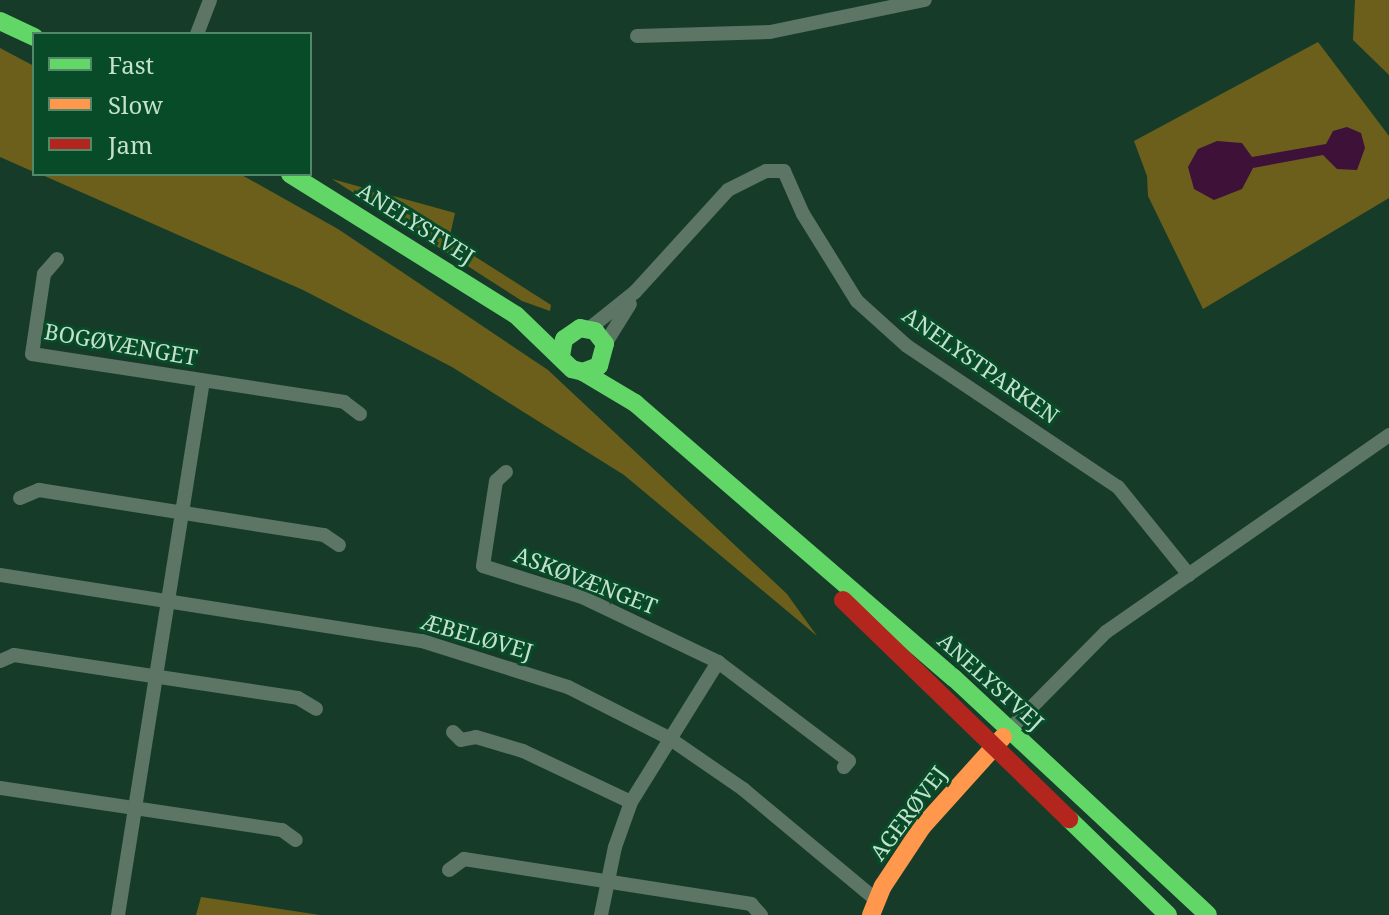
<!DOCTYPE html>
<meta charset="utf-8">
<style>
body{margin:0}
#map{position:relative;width:1389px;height:915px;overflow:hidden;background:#163c29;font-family:"Noto Serif",serif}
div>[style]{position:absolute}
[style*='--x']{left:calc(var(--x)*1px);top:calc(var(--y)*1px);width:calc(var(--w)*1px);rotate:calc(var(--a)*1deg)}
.green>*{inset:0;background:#6b5f1b}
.water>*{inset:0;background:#3e1138}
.street>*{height:14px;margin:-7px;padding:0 7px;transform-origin:7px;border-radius:7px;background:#5c7565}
.fast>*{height:18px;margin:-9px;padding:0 9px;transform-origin:9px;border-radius:9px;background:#63d668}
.slow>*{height:18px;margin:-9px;padding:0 9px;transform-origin:9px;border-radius:9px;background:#ff974d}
.jam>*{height:18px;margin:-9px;padding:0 9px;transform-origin:9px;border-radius:9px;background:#b3261e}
span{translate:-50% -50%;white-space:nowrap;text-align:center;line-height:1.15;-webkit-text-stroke:6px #074b29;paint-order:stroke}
.street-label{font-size:22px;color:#c3e1cc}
.legend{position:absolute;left:32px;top:32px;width:280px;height:144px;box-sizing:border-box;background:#074b29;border:2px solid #52876a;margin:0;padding:10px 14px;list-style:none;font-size:24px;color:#c3e1cc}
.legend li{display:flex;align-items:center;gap:16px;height:40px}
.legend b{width:40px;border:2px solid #52876a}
</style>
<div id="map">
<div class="green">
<div style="clip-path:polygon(1355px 0,1389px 0,1389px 75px,1353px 40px)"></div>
<div style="clip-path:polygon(1318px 42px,1389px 136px,1389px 198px,1203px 309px,1148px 196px,1147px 176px,1134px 141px)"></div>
<div style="clip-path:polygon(0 48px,34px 66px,34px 172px,0 157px)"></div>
<div style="clip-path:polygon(40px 174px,240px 174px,338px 229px,548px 370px,787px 594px,817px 636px,624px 475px,452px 367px,303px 290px)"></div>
<div style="clip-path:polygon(332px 179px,455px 213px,449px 240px,551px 305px,550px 311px,522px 301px)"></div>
<div style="clip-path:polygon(201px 897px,320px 915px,196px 915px)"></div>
</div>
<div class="water">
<div style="clip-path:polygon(1347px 127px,1361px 133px,1365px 148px,1357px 170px,1337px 169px,1323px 155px,1253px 168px,1242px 189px,1214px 200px,1194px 189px,1188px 167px,1198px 149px,1217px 141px,1242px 143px,1252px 157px,1326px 144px,1333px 131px)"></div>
</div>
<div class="street">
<div style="--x:197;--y:34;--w:36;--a:-69"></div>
<div style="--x:637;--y:36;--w:133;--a:-1.7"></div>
<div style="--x:770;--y:32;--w:158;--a:-11.7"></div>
<div style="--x:57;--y:259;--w:20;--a:131"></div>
<div style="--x:44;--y:274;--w:81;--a:98.5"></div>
<div style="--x:32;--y:354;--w:316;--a:8.7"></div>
<div style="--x:344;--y:402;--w:20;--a:37"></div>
<div style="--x:590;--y:328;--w:58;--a:-38.7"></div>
<div style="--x:635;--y:292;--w:138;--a:-47.6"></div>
<div style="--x:728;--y:190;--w:42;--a:-26.6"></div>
<div style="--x:766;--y:171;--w:18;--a:0"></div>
<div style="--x:784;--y:171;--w:47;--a:66.2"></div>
<div style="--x:803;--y:214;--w:102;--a:58.2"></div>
<div style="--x:857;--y:301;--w:67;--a:42"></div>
<div style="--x:907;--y:346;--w:254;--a:33.8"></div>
<div style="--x:1118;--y:487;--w:113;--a:51.1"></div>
<div style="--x:605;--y:344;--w:47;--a:-58"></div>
<div style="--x:506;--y:472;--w:13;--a:138"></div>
<div style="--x:496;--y:481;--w:86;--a:98.7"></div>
<div style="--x:483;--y:566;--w:104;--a:17.4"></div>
<div style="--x:582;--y:597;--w:151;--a:25.5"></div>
<div style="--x:718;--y:662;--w:164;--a:37.1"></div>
<div style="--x:849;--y:761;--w:8;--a:130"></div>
<div style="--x:20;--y:498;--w:21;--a:-23"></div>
<div style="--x:39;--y:490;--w:289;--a:9"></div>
<div style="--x:324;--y:535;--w:18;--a:34"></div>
<div style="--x:0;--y:575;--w:427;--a:8.9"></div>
<div style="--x:422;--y:641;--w:153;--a:17.5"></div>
<div style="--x:568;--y:687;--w:113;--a:26.8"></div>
<div style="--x:669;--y:738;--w:90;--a:34.6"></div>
<div style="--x:743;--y:789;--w:173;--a:39.8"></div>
<div style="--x:0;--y:661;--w:15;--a:-23"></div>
<div style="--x:14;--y:655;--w:287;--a:8.6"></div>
<div style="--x:298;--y:698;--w:21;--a:31"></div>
<div style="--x:1009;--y:730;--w:138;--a:-45.3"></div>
<div style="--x:1106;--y:632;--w:345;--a:-34.8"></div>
<div style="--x:453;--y:732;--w:11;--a:45"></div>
<div style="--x:461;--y:740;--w:15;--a:-11"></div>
<div style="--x:476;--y:737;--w:49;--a:16.6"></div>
<div style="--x:523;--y:751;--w:119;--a:25.3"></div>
<div style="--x:0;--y:788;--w:285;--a:8.5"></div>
<div style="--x:282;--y:830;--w:17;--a:36"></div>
<div style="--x:449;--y:870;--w:19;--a:-36"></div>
<div style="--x:464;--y:859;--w:291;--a:8.9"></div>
<div style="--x:751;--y:904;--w:15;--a:48"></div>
<div style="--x:118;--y:915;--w:541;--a:-80.96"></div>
<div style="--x:601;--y:915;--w:69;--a:-78.4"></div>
<div style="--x:615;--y:847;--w:48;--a:-70.4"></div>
<div style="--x:631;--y:802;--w:165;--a:-58.1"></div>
</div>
<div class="fast">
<div style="--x:0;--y:21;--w:38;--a:25"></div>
<div style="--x:290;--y:174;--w:266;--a:32"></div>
<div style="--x:516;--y:315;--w:78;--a:44"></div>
<div style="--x:572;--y:369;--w:11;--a:15"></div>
<div style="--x:583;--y:372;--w:17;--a:-21"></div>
<div style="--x:599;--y:366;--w:23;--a:-75"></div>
<div style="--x:605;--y:344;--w:16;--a:-128"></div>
<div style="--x:595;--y:331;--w:15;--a:-169"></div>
<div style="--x:580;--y:328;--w:19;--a:145"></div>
<div style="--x:564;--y:339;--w:17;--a:100"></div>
<div style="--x:583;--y:372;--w:61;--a:30.8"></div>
<div style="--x:635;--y:403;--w:421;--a:40.8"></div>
<div style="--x:954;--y:678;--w:347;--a:43"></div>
<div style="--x:1069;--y:819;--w:138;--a:44.1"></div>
</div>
<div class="slow">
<div style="--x:871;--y:915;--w:31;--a:-68"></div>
<div style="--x:883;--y:886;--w:71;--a:-56.5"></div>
<div style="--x:922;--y:827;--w:121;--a:-48"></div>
</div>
<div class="jam">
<div style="--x:843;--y:600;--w:315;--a:44.1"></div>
</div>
<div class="street-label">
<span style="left:416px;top:223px;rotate:32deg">ANELYSTVEJ</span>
<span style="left:121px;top:344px;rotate:10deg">BOGØVÆNGET</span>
<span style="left:981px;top:365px;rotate:35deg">ANELYSTPARKEN</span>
<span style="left:586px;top:580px;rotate:21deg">ASKØVÆNGET</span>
<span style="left:477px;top:636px;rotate:16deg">ÆBELØVEJ</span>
<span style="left:991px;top:681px;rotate:42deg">ANELYSTVEJ</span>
<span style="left:908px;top:813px;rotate:-53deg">AGERØVEJ</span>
</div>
<ul class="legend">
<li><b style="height:10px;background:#63d668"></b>Fast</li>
<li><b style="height:10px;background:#ff974d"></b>Slow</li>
<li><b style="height:10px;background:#b3261e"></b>Jam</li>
</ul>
</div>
